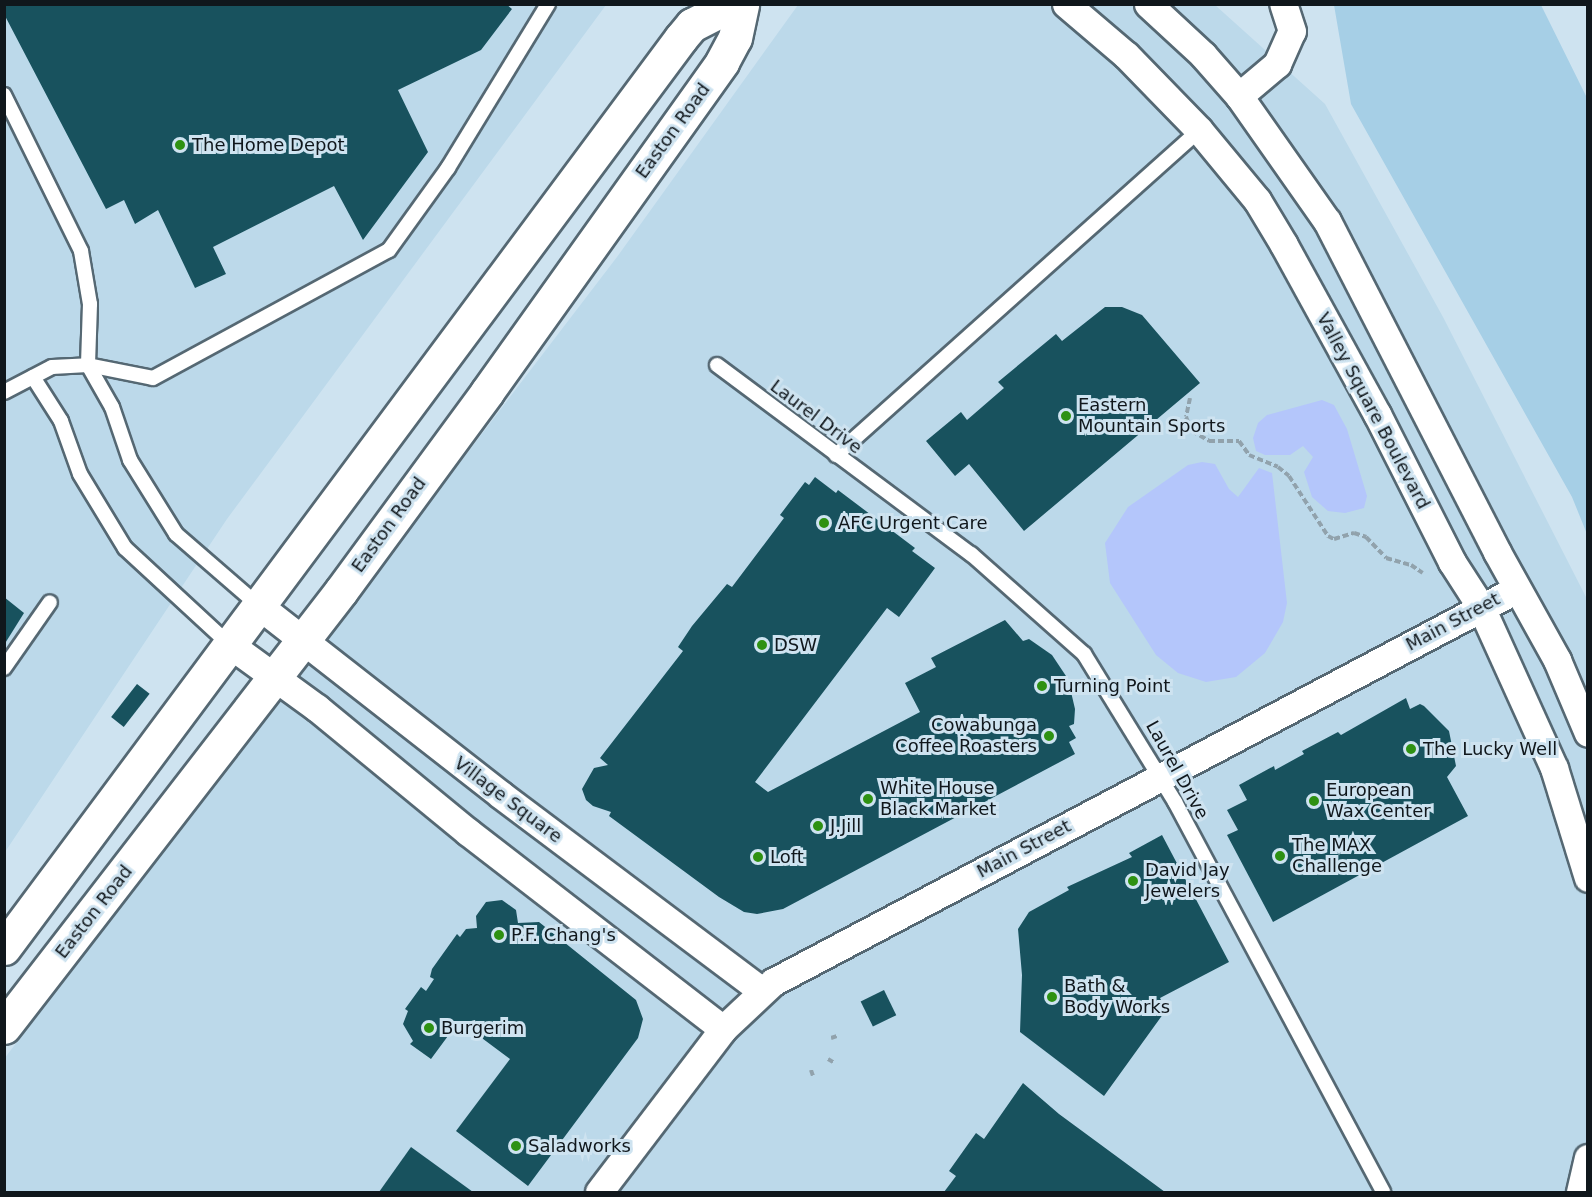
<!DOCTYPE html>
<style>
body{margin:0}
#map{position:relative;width:1592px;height:1197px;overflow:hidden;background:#cee3f0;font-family:"DejaVu Sans",sans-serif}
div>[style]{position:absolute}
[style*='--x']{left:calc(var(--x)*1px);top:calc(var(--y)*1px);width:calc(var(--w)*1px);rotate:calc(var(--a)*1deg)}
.built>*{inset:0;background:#bcd9ea}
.green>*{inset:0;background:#a6cfe6}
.water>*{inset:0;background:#b4c6fb}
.building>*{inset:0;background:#18525e;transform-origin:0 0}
.path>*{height:4px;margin-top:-2px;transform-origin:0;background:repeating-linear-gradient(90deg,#91a2ac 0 6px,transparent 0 9px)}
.roads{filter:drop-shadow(2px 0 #556873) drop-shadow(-2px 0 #556873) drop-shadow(0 2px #556873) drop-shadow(0 -2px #556873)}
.lane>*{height:14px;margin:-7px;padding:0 7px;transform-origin:7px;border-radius:7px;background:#fff}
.street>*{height:27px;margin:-13.5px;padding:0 13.5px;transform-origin:13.5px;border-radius:13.5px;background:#fff}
.highway>*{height:33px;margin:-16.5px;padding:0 16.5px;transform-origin:16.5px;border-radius:16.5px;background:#fff}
.dots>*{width:16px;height:16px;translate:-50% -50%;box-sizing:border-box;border:3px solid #cee3f0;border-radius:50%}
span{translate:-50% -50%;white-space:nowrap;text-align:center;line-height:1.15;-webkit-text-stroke:6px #cee3f0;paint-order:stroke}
.street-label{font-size:18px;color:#10171c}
.poi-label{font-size:18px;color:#10171c}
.left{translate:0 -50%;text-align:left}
.right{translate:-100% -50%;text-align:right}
.frame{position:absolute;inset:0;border:6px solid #10171c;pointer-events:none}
</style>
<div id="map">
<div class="built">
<div style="clip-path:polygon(5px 5px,606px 5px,227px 519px,5px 852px)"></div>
<div style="clip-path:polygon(798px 5px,1215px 5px,1325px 104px,1443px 317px,1587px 599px,1587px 1192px,5px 1192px,4px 1059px,617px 257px)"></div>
</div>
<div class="green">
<div style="clip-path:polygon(1334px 5px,1541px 5px,1587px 98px,1587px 534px,1572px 497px,1351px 104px)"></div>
</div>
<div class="water">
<div style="clip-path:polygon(1322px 400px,1334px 405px,1347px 429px,1367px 496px,1364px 508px,1345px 513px,1328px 511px,1312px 497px,1304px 472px,1313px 457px,1303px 446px,1290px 455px,1265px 455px,1256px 451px,1253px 438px,1258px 423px,1267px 415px)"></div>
<div style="clip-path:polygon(1202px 462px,1215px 464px,1229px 489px,1238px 497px,1259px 468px,1272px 473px,1287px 603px,1283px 622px,1265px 653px,1236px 677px,1206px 682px,1178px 673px,1156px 655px,1110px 583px,1105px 543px,1128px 507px,1188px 465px)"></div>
</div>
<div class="building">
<div style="clip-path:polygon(4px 4px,506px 4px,512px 9px,481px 50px,398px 90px,428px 152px,363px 240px,334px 186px,213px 247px,226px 274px,195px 288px,158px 210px,135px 224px,124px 200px,106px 209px,4px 14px)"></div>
<div style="clip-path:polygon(1105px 307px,1122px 307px,1142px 315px,1200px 383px,1024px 531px,969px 464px,955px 476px,926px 441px,961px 412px,967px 420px,1004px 388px,998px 382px,1056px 334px,1062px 341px)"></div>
<div style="clip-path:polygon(815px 477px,836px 493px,838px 490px,915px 548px,912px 551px,935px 568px,899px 617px,887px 608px,755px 782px,768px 792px,920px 712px,905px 683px,936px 667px,931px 658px,1005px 620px,1023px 641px,1029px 639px,1052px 655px,1068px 679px,1075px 709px,1074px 724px,1069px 726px,1076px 738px,1069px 742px,1075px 754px,783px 909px,757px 914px,744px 912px,719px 897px,609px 816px,611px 812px,593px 806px,586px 800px,582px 789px,594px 768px,608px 765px,600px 758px,683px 651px,678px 647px,692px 626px,727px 584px,732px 587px,784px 518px,780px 515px,805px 482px,809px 485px)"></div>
<div style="clip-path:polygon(4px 597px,24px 613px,4px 645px)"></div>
<div style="left:137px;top:684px;width:16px;height:42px;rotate:38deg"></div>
<div style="clip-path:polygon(1406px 698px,1410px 709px,1420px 704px,1424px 706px,1449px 731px,1456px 766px,1447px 777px,1468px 816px,1273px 922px,1227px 835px,1238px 830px,1227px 810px,1247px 800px,1239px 785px,1274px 766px,1275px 770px,1304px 754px,1302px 751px,1338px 732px,1341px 735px)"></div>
<div style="clip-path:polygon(1162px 835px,1229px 962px,1160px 998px,1166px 1010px,1104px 1096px,1020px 1032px,1022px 975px,1018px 929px,1029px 912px,1069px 890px,1067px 887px,1132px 857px,1129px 853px)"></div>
<div style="clip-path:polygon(502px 900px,516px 910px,518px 923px,539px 922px,636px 1000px,643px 1019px,638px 1038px,528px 1186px,456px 1131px,510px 1059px,459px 1021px,431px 1059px,410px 1044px,413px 1041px,403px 1024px,408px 1011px,405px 1009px,421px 987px,426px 991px,434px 979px,430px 977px,432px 969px,457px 934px,460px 937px,466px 929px,477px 928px,476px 916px,486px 902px)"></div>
<div style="left:884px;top:990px;width:28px;height:26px;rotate:64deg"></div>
<div style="clip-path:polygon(1023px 1083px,1059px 1114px,1165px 1192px,944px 1192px,956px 1176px,949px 1171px,976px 1133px,984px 1139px)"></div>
<div style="clip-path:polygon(411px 1147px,473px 1192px,379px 1192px)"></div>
</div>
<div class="path">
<div style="--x:1190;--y:398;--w:19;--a:102"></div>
<div style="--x:1186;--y:417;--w:15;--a:67"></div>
<div style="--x:1192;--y:431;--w:20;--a:30"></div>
<div style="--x:1209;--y:441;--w:30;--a:0"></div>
<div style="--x:1239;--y:441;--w:17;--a:54"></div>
<div style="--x:1249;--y:455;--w:31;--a:22"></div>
<div style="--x:1278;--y:467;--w:14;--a:39"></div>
<div style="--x:1289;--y:476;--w:72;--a:57"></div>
<div style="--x:1328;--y:536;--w:7;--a:27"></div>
<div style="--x:1334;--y:539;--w:21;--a:-17"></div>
<div style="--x:1354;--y:533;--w:13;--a:18"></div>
<div style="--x:1366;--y:537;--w:29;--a:46"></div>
<div style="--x:1386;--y:558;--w:26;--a:16"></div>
<div style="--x:1411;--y:565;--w:14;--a:34"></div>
<div style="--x:831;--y:1038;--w:6;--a:-18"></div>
<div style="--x:828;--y:1059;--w:6;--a:31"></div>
<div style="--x:811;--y:1070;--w:6;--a:72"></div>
</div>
<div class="roads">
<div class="lane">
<div style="--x:4;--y:95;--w:174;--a:63.7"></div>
<div style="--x:81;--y:251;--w:54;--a:80.4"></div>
<div style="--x:90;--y:304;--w:61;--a:91.9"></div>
<div style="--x:88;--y:365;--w:48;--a:60.3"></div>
<div style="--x:112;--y:407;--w:56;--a:71.2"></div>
<div style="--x:130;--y:460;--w:87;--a:58.1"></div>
<div style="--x:176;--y:534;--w:108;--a:40.9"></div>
<div style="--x:717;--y:365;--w:317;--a:36.7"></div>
<div style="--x:971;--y:554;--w:151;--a:41.5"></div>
<div style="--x:1084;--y:654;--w:174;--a:58.4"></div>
<div style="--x:1175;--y:802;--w:442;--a:61.9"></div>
<div style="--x:33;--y:377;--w:52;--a:57.5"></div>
<div style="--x:61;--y:421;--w:56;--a:70.3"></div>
<div style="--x:80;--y:474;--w:87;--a:58.7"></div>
<div style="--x:125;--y:548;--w:142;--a:42.7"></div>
<div style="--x:4;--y:392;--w:54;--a:-27.5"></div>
<div style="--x:52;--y:367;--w:36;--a:-3"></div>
<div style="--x:88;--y:365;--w:66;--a:11.3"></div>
<div style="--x:153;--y:378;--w:268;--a:-28.5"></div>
<div style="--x:389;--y:250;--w:101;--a:-54.3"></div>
<div style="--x:448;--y:168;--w:192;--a:-58.6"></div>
<div style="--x:836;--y:455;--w:487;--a:-41.8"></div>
<div style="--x:4;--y:668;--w:80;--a:-55.1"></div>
</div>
<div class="street">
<div style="--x:1066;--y:4;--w:79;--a:40.4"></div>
<div style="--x:1126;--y:55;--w:105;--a:45.8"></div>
<div style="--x:1199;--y:130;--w:91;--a:50.4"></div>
<div style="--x:1257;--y:200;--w:52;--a:59"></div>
<div style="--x:1284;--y:245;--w:193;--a:61.2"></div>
<div style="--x:1377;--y:414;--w:166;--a:63.1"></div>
<div style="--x:1452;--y:562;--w:54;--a:57.2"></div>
<div style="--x:1481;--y:607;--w:177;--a:65.6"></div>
<div style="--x:1554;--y:768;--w:115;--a:72.8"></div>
<div style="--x:1148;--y:4;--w:75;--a:42.8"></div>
<div style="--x:1203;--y:55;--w:55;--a:48.7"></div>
<div style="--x:1239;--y:96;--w:153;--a:54.9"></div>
<div style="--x:1327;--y:221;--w:372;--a:62.8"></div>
<div style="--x:1497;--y:552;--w:124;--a:60.9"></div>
<div style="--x:1557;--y:660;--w:79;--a:67"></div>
<div style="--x:1239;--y:96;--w:50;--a:-40.1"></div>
<div style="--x:1277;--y:64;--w:36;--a:-66"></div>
<div style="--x:1292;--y:31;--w:28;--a:-108"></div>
<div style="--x:258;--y:605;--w:308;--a:38"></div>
<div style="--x:501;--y:795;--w:325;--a:36.9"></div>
<div style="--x:229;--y:644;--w:109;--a:36"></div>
<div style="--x:317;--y:708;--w:195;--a:39.4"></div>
<div style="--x:468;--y:832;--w:322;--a:37.7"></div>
<div style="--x:599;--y:1192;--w:205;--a:-52.7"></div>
<div style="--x:723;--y:1029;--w:69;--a:-43.2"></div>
<div style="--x:773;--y:982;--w:841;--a:-27.84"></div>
<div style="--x:1580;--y:1192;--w:35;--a:-77"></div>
</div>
<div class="highway">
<div style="--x:4;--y:948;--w:1134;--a:-53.35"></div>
<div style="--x:681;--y:38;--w:17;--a:-50"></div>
<div style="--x:692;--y:25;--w:46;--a:-27.1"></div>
<div style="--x:4;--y:1027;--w:551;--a:-52.3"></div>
<div style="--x:341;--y:591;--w:247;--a:-53.7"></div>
<div style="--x:487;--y:392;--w:405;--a:-54.5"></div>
<div style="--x:722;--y:62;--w:27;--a:-62"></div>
<div style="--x:735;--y:38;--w:35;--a:-78"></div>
</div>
</div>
<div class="dots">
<div style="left:180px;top:145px;background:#2e9112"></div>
<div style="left:1066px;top:416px;background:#2e9112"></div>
<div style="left:824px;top:523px;background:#2e9112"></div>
<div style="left:762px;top:645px;background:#2e9112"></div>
<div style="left:1042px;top:686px;background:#2e9112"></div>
<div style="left:1049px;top:736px;background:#2e9112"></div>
<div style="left:1411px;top:749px;background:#2e9112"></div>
<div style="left:868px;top:799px;background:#2e9112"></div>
<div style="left:1314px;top:801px;background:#2e9112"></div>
<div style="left:818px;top:826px;background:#2e9112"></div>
<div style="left:1280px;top:856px;background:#2e9112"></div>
<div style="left:758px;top:857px;background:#2e9112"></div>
<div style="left:1133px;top:881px;background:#2e9112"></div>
<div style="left:499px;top:935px;background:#2e9112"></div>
<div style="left:1052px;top:997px;background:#2e9112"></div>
<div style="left:429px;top:1028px;background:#2e9112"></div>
<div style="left:516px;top:1146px;background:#2e9112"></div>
</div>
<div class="street-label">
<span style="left:673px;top:131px;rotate:-54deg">Easton Road</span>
<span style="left:1373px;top:411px;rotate:62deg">Valley Square Boulevard</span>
<span style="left:816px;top:417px;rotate:37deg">Laurel Drive</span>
<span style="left:389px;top:525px;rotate:-54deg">Easton Road</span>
<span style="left:1453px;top:622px;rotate:-28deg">Main Street</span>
<span style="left:1177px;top:770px;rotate:61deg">Laurel Drive</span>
<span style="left:508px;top:800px;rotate:37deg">Village Square</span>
<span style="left:1024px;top:849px;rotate:-28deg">Main Street</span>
<span style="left:94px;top:912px;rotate:-52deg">Easton Road</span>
</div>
<div class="poi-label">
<span class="left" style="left:192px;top:145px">The Home Depot</span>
<span class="left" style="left:1078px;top:416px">Eastern<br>Mountain Sports</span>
<span class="left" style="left:838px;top:523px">AFC Urgent Care</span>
<span class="left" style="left:774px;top:645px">DSW</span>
<span class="left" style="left:1054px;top:686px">Turning Point</span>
<span class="right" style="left:1037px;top:736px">Cowabunga<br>Coffee Roasters</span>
<span class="left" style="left:1423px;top:749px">The Lucky Well</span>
<span class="left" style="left:880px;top:799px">White House<br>Black Market</span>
<span class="left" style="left:1326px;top:801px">European<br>Wax Center</span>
<span class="left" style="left:830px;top:826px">J.Jill</span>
<span class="left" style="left:1292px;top:856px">The MAX<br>Challenge</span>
<span class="left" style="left:770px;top:857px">Loft</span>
<span class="left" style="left:1145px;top:881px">David Jay<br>Jewelers</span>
<span class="left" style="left:511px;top:935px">P.F. Chang's</span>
<span class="left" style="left:1064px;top:997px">Bath &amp;<br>Body Works</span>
<span class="left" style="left:441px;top:1028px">Burgerim</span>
<span class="left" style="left:528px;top:1146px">Saladworks</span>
</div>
<div class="frame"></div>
</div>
